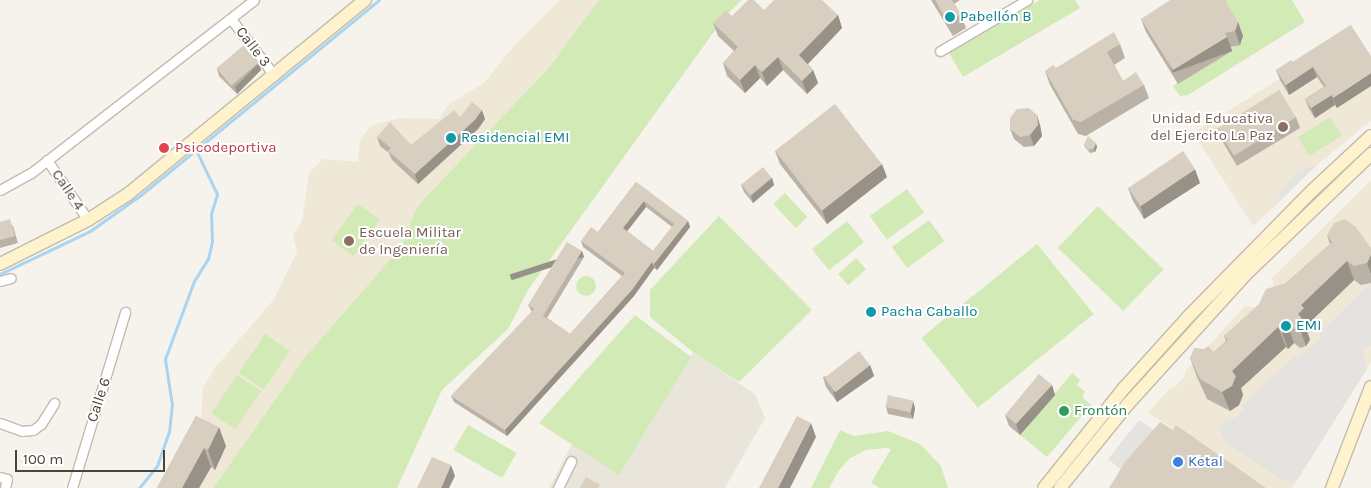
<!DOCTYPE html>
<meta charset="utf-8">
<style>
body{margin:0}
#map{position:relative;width:1371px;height:488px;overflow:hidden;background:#f6f3ec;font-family:Karla,sans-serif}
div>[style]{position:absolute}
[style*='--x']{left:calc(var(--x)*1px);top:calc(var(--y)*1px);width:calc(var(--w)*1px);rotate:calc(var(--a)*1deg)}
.residential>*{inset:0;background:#eae5da}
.education>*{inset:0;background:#efe8d6}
.green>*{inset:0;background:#d2eab5;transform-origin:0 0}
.round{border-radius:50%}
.parking>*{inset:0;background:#e5e3e0}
.stream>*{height:3px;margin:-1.5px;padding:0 1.5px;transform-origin:1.5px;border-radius:1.5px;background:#a9d4f2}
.roads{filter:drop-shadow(1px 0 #c2bbae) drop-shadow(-1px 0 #c2bbae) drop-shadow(0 1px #c2bbae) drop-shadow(0 -1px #c2bbae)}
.street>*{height:9px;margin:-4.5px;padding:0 4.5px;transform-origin:4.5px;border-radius:4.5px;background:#fff}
.secondary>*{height:12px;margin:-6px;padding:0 6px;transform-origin:6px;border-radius:6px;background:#fff3cd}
.wall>*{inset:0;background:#bab2a6}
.shaded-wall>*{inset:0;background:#979187;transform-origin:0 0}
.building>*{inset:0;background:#d8cfc1;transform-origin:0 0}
.dots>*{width:14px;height:14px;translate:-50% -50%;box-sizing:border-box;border:2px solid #fff;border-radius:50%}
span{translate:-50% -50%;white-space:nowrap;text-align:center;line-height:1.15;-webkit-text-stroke:4px #fff;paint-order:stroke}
.culture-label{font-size:15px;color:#0d838f}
.left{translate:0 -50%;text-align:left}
.street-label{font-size:15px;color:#4b4439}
.education-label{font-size:15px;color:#785e54}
.right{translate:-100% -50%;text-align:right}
.health-label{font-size:15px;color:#be3a42}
.leisure-label{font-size:15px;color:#27864d}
.shop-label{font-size:15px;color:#366cbe}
.scale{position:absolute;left:15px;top:450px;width:150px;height:22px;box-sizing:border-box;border:2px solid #4b4439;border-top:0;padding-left:6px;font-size:15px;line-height:18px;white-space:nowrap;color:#4b4439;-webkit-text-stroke:4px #fff;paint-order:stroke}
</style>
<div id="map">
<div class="residential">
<div style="clip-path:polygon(693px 352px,755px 394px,765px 418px,725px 488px,549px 488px,572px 444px,619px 475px)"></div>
</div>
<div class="education">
<div style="clip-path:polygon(560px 0,599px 0,548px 69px,415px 211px,402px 246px,306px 356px,213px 488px,163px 488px,201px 426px,203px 387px,215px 368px,274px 299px,297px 252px,293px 236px,302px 221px,309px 173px,323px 159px,358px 162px,360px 139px,372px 125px,400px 118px,439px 119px,448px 105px,484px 83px,514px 46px)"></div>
<div style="clip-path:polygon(1354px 32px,1371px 58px,1371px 121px,1318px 164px,1298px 171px,1283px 187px,1275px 206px,1253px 226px,1193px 133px)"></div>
<div style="clip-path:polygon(1371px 180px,1371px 362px,1292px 488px,1265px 488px,1148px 413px,1170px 388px,1175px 387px,1185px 376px,1185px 371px,1245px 306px,1257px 308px,1275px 290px,1272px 278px)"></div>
</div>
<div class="green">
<div style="clip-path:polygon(599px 0,742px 0,726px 15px,528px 290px,508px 329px,442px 390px,397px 488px,213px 488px,306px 356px,402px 246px,415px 211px,426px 197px,548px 69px)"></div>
<div style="clip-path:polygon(1040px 0,1075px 0,1080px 8px,963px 77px,949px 53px)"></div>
<div style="clip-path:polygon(1222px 0,1292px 0,1305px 22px,1188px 95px,1180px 96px,1173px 86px,1243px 41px)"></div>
<div style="left:1330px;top:117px;width:22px;height:38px;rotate:58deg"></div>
<div style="left:907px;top:189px;width:29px;height:46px;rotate:54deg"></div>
<div style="left:785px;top:193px;width:33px;height:16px;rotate:47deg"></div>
<div style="left:358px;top:204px;width:27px;height:45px;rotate:36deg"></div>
<div style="left:1098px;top:206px;width:91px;height:58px;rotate:44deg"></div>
<div style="clip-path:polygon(719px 216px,812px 310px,739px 382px,693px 352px,650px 317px,650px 290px)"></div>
<div style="left:929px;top:220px;width:26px;height:46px;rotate:54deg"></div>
<div style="left:847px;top:221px;width:27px;height:45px;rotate:51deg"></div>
<div style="left:1037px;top:244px;width:90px;height:149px;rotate:51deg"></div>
<div style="left:856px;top:258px;width:15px;height:24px;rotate:48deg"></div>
<div class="round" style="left:576px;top:276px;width:20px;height:20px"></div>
<div style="clip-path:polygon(635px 315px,691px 357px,619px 475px,539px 423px)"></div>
<div style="left:265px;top:334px;width:30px;height:47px;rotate:34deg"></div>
<div style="clip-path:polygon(1072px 373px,1080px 380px,1077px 385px,1085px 392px,1082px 397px,1091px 405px,1047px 457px,1020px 435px)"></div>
<div style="left:237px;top:375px;width:29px;height:46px;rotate:34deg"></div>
<div style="left:468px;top:425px;width:56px;height:29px;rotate:30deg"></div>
<div style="clip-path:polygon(840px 430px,854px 436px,888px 431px,920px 444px,941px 466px,948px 488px,880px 488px,871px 483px,891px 449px,886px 448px,866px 450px,850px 458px,839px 470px,829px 488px,811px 488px)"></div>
</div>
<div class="parking">
<div style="clip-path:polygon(1318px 164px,1275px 206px,1283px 187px,1298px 171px)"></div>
<div style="clip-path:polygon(1371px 283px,1371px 345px,1362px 351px,1367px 369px,1297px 480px,1286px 482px,1227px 444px,1218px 428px,1226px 420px,1236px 418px,1243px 411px,1243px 404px,1294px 357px,1299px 357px,1320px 338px,1320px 332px)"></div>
<div style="clip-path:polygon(1139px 420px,1165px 437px,1130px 477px,1108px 459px)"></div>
</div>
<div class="stream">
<div style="--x:0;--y:274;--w:100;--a:-25.5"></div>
<div style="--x:90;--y:231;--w:64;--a:-35.4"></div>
<div style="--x:142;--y:194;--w:306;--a:-39.3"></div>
<div style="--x:139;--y:488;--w:28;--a:-51"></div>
<div style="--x:157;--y:466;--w:36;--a:-71"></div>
<div style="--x:169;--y:432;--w:27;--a:-84"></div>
<div style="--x:172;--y:405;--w:47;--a:-98.7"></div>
<div style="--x:165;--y:359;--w:83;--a:-69.6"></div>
<div style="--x:194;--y:281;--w:26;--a:-58"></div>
<div style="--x:208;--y:259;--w:18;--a:-77"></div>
<div style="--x:212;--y:241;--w:27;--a:-92"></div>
<div style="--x:211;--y:214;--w:21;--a:-73"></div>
<div style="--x:217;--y:194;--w:49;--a:-115.5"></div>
</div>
<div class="roads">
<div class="street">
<div style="--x:231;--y:19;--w:71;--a:52.5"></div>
<div style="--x:940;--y:51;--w:101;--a:-30.4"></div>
<div style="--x:47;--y:160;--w:73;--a:55.7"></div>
<div style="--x:0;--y:190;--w:35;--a:-29"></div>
<div style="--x:31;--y:173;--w:282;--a:-37.8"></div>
<div style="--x:0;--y:281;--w:11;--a:-15"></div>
<div style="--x:0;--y:423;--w:23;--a:20"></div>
<div style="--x:22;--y:431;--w:11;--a:-5"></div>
<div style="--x:33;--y:430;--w:10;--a:-37"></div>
<div style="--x:41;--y:424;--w:25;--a:-58"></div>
<div style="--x:0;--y:477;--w:7;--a:16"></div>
<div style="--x:7;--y:479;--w:9;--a:103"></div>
<div style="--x:72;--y:488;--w:184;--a:-73.2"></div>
<div style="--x:558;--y:488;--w:30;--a:-64"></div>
</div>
<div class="secondary">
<div style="--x:0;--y:264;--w:98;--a:-26.6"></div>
<div style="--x:88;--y:220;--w:48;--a:-33"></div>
<div style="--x:128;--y:194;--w:306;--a:-39.3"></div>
<div style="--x:1044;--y:488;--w:129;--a:-51.3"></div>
<div style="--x:1125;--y:387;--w:94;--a:-48"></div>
<div style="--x:1188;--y:317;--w:178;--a:-45.5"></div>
<div style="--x:1313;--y:190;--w:79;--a:-43"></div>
<div style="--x:1060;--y:488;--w:108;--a:-51"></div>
<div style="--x:1128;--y:404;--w:174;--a:-47.8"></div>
<div style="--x:1245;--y:275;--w:175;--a:-43.8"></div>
<div style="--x:1332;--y:488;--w:108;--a:-68.9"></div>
</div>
</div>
<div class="wall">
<div style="clip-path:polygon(931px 0,960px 0,954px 4px,961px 14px,966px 28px,953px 36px)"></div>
<div style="clip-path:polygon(764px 10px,838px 15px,842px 28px,808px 64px,813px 70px,818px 83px,807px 94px,783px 70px,767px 86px,760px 78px,745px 93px,727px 76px,723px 63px,734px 51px,718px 36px,713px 23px,732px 16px)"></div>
<div style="clip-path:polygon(1141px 19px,1238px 22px,1243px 36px,1240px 45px,1231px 47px,1232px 51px,1178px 84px,1146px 32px)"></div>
<div style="clip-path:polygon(1351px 25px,1337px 108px,1335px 105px,1315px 118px,1309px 109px,1305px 99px,1324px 87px,1317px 77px,1289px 95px,1280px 80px,1276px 70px,1293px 62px)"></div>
<div style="clip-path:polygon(1120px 44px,1125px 58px,1114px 65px,1123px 81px,1144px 85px,1149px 98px,1086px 136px,1078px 134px,1050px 85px,1045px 71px,1056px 68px)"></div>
<div style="clip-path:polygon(259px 63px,261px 70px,237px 94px,219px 76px,217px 69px)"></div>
<div style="clip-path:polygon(460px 117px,485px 119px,478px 129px,418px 184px,392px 160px,389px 153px,380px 146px,377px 137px,411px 145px)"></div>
<div style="clip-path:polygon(1296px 117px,1300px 128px,1237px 166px,1221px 139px,1217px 128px)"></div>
<div style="clip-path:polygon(1040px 125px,1042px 136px,1034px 146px,1024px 147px,1014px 139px,1010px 129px)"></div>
<div style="clip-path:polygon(1084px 144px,1097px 147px,1095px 152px,1090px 153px,1085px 147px)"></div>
<div style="clip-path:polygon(775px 151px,887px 177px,827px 224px,780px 164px)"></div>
<div style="clip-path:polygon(772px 178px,774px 185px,753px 203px,744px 192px,741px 185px)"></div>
<div style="clip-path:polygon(evenodd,636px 182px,688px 221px,690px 227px,657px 270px,654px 268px,634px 296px,507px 436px,454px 402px,451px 396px,532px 312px,528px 305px,582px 251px,584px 257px,547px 318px,570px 334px,622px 276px,583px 247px,581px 241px,598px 232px,636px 182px,646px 207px,672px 227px,653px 251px,627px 231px,646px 207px)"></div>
<div style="clip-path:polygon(1200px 183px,1144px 219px,1133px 201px,1128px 188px)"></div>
<div style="clip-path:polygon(0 222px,13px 226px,18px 243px,0 248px)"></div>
<div style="clip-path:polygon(1327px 235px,1371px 248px,1371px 283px,1361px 285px,1354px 280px,1309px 323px,1311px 327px,1307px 331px,1310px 340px,1306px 346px,1300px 348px,1294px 343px,1288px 349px,1286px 347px,1241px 388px,1243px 395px,1239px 405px,1230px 411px,1207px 399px,1197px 377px,1190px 358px,1204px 349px,1214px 352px,1226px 341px,1224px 336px,1286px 283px,1330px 244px)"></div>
<div style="clip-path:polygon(870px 365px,874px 376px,837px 402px,826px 387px,823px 377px)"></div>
<div style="clip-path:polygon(1052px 385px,1055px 395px,1020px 435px,1009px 426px,1005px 415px)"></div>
<div style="clip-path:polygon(886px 407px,915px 408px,913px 419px,888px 414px)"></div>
<div style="clip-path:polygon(196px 416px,226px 446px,215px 470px,211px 467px,199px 488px,157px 488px)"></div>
</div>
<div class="shaded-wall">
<div style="clip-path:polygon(838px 15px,842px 28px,804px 68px,799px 55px)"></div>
<div style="clip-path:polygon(1238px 22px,1243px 36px,1240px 45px,1235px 31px)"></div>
<div style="left:1227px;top:37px;width:15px;height:63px;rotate:70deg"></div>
<div style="clip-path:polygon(778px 57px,783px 70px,767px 86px,762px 72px)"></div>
<div style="clip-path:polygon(259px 63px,261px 70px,237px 94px,235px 87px)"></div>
<div style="clip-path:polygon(755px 65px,760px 78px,745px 93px,740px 80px)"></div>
<div style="clip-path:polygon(1313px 67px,1317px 77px,1289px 95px,1286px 85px)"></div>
<div style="clip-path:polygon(813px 70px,818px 83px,807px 94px,802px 81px)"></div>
<div style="clip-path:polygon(1371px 73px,1371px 86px,1337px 108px,1333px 98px)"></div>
<div style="clip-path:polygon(1332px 95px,1335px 105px,1315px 118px,1311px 108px)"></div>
<div style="clip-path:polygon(482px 110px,485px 119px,478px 129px,418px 184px,415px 174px)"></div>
<div style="clip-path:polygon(1037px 115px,1040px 125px,1042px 136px,1034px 146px,1030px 135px)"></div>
<div style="clip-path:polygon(1096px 143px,1097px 147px,1095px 152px,1094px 148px)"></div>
<div style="clip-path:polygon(882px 164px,887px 177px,827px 224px,822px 210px)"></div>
<div style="clip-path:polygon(1195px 169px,1200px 183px,1144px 219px,1140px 205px)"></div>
<div style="clip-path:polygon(772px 178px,774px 185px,753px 203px,751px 196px)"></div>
<div style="clip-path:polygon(644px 201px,646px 207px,625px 234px,623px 228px)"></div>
<div style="clip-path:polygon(688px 221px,690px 227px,657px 270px,654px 264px)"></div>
<div style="left:582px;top:251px;width:6px;height:76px;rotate:72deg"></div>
<div style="clip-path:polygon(1371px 255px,1371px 274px,1367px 263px)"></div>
<div style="clip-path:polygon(1347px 261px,1354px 280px,1309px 323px,1311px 327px,1307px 331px,1310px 340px,1306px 346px,1299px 326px,1298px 314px,1301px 305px)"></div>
<div style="clip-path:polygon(652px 262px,654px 268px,634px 296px,507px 436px,505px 430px)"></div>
<div style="clip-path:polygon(1287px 324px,1294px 343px,1288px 349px,1281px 330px)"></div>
<div style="clip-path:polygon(1278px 327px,1286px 347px,1241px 388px,1243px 395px,1239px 405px,1230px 411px,1222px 392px,1232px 371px)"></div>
<div style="clip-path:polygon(870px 365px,874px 376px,837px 402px,833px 392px)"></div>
<div style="clip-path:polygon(1052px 385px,1055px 395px,1020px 435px,1016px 424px)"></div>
<div style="clip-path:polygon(913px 401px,915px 408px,913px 419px,910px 412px)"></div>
<div style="clip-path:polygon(811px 423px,816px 437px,790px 488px,778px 488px)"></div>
<div style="clip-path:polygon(219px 427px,226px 446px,215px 470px,208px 450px)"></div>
<div style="clip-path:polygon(204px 448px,211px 467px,199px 488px,182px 488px)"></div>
<div style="clip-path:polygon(451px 465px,455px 476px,449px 488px,441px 488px)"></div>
</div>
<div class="building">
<div style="clip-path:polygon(748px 0,754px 0,764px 10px,774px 0,822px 0,838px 15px,799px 55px,813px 70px,802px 81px,778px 57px,762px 72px,755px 65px,740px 80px,723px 63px,738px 47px,713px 23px,726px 10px,732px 16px)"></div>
<div style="clip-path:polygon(935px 0,952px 0,961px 14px,948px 22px)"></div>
<div style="clip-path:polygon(1170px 0,1225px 0,1238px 22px,1235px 31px,1225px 33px,1227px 37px,1173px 70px,1141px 19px)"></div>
<div style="clip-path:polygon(1351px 25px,1371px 56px,1371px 73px,1333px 98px,1332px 95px,1311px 108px,1305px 99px,1326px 86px,1313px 67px,1286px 85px,1276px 70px,1291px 60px,1293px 62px)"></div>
<div style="clip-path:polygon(1114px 32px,1120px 44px,1107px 52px,1123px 81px,1136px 72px,1144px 85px,1081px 122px,1073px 120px,1045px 71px,1053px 65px,1056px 68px)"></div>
<div style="left:244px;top:45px;width:23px;height:36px;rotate:50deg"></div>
<div style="left:1279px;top:90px;width:32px;height:73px;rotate:58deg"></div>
<div style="clip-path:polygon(472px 102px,482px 110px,475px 120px,415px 174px,388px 151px,391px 148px,377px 137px,390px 122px,411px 145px,454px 110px,460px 117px)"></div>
<div style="left:835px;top:104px;width:76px;height:76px;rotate:52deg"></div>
<div style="clip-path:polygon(1029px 108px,1037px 115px,1038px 125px,1030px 135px,1020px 137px,1010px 129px,1010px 118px,1017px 109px)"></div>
<div style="clip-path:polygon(1088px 136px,1096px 143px,1094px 148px,1088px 150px,1084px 144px)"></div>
<div style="left:1183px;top:151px;width:22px;height:66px;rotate:56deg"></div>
<div style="left:763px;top:167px;width:14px;height:28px;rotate:51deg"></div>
<div style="clip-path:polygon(evenodd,636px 182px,688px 221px,654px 264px,652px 262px,632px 290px,505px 430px,451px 396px,534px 309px,528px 305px,567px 242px,582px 251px,543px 316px,570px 334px,625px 273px,581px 241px,591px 227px,598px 232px,636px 182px,644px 201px,674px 224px,653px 251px,623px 228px,644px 201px)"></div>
<div style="clip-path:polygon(10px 219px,15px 236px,0 240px,0 222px)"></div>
<div style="clip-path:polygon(1345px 219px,1356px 227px,1371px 248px,1371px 255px,1367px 263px,1354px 266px,1347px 261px,1301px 305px,1304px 308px,1298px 314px,1303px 320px,1299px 326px,1293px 329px,1287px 324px,1281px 330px,1278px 327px,1232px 371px,1236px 376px,1232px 386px,1222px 392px,1200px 379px,1190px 358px,1194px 348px,1204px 349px,1208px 346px,1214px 352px,1228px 340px,1224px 336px,1259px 304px,1266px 289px,1286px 283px,1332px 242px,1327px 235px,1334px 223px)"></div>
<div style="left:859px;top:351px;width:18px;height:44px;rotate:52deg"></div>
<div style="clip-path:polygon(1039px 374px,1052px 385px,1016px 424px,1005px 415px)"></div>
<div style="left:888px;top:395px;width:26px;height:12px;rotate:13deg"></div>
<div style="clip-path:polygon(196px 416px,219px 427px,208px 450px,204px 448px,182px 488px,157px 488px)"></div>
<div style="clip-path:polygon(797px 416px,811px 423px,778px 488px,759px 488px)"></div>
<div style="clip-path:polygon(1160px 422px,1173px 430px,1176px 425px,1266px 488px,1109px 488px,1125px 462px)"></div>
<div style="clip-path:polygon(432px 457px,451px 465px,441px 488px,417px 488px)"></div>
<div style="clip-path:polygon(586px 477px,600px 485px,598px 488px,580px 488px)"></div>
</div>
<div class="dots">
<div style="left:950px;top:17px;background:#0f9aa8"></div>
<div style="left:1283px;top:127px;background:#8d6e63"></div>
<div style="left:451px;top:138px;background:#0f9aa8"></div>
<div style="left:164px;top:148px;background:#e0444e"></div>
<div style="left:349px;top:241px;background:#8d6e63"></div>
<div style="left:871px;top:312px;background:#0f9aa8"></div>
<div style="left:1286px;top:326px;background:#0f9aa8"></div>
<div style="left:1064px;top:411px;background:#2e9e5b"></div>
<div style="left:1178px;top:462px;background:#3f7fe0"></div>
</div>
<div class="culture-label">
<span class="left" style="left:960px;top:17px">Pabellón B</span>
<span class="left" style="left:461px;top:138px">Residencial EMI</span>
<span class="left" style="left:881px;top:312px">Pacha Caballo</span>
<span class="left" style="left:1296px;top:326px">EMI</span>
</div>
<div class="street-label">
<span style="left:253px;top:47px;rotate:52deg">Calle 3</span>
<span style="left:68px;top:190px;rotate:56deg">Calle 4</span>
<span style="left:99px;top:400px;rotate:-72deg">Calle 6</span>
</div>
<div class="education-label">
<span class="right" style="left:1273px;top:127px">Unidad Educativa<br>del Ejercito La Paz</span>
<span class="left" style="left:359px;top:241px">Escuela Militar<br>de Ingeniería</span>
</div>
<div class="health-label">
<span class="left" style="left:175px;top:148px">Psicodeportiva</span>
</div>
<div class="leisure-label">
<span class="left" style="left:1074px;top:411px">Frontón</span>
</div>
<div class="shop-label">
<span class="left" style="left:1188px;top:462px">Ketal</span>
</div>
<div class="scale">100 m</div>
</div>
